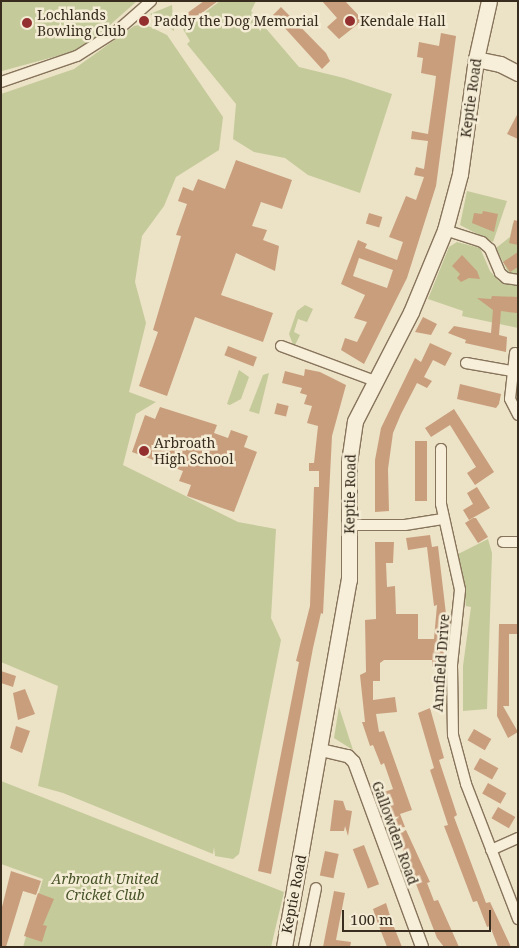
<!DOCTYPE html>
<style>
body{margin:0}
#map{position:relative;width:519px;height:948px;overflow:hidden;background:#ece2c6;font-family:"Noto Serif",serif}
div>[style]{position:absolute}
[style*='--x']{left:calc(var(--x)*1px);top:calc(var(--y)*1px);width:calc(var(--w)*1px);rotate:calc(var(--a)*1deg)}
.green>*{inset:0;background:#c4ca9a}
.building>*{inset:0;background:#c99e7d;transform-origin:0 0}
.roads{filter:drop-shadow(1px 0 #87745c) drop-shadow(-1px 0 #87745c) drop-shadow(0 1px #87745c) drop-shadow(0 -1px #87745c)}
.minor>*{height:10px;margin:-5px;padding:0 5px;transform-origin:5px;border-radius:5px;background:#f7efd9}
.tertiary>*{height:12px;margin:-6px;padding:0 6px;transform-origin:6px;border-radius:6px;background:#f7efd9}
.secondary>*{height:15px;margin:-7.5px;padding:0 7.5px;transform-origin:7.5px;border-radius:7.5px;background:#f7efd9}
.dots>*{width:14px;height:14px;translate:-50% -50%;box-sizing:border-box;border:2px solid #f4ecd5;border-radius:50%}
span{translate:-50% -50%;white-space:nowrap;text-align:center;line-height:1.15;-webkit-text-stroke:5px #f4ecd5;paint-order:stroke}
.poi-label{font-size:14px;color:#382c1f}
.left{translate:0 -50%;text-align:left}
.street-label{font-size:14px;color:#382c1f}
.park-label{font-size:14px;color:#475327;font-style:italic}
.frame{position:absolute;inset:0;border:2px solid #382c1f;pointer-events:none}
.scale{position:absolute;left:342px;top:910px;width:149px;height:22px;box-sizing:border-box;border:2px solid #382c1f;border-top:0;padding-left:6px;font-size:15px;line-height:18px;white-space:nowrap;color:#382c1f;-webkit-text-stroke:4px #f4ecd5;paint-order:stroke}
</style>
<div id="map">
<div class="green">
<div style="clip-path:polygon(1px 1px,137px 1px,93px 40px,72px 52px,2px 71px)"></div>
<div style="clip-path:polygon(220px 1px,256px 1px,251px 11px,299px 67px,344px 78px,392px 94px,360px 193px,308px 175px,285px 158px,254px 152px,233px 139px,236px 104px,187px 44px,190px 41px,183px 29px)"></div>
<div style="clip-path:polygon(172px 5px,174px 31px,150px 14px)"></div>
<div style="clip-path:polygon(144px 24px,167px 35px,223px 117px,219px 150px,176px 177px,164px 206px,142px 236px,135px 282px,146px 323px,129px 392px,156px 402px,136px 414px,123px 465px,238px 522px,276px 529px,271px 618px,281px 640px,239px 854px,233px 859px,215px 856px,214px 847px,213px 854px,63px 793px,38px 786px,58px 686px,1px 662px,1px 94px,74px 69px,134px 26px)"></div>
<div style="clip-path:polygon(467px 191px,507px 201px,493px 242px,460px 225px)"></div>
<div style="clip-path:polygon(513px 223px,518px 224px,518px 277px,506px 274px,508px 272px,496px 248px,510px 237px)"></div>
<div style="clip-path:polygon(457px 242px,480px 248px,490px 271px,499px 281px,518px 283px,518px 328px,462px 316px,463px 311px,428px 299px,449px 247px)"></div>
<div style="clip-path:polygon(305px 305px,313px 309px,307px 322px,298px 319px,294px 332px,300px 335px,294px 347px,289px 334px,297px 311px)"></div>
<div style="clip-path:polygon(239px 370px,249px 377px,241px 399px,230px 405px,227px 404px)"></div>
<div style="clip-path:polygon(269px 373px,259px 414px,249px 411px,263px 375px)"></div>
<div style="clip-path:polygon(488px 539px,492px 553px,487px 709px,463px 711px,463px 666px,471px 607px,466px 606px,458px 554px)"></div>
<div style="clip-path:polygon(339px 707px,353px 750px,334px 738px)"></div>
<div style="clip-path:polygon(1px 781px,284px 892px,271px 947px,23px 947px,43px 879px,1px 864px)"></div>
</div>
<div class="building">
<div style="clip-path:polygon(204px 1px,218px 1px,191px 21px,186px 14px)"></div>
<div style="clip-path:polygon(322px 1px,345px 1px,363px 20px,339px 39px,327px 27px,337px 18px)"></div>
<div style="clip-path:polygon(281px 7px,326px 53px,330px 61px,322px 69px,273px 15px)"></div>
<div style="clip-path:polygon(evenodd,441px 33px,456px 36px,436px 186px,407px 278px,364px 364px,341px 350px,345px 338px,357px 342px,367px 322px,354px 318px,365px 295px,341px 284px,358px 240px,367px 244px,365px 248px,397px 260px,403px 242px,389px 237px,406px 196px,416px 200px,424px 177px,414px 175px,416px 167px,424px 169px,428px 141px,411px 139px,412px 131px,428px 134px,435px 85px,436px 76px,421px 73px,423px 58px,417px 57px,419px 42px,439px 46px,441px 33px,359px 258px,393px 270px,387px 288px,353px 276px,359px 258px)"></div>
<div style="clip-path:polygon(518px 113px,518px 139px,507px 134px)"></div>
<div style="clip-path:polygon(236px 160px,292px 180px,282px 209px,261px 202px,252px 226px,267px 230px,263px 240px,279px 246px,275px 271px,236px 253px,221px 295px,273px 313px,263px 342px,195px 317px,167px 396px,139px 386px,158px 332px,153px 330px,181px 236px,176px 235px,187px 204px,178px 201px,183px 187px,193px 191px,198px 179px,225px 189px)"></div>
<div style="clip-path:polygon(483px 211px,498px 214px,494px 232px,472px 223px,474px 213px,482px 214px)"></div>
<div style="left:369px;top:213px;width:14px;height:11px;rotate:17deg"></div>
<div style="clip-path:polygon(514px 220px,518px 221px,518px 245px,509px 243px)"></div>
<div style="clip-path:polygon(518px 252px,518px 267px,510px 272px,503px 262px)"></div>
<div style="clip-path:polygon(462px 255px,477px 271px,480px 279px,469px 278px,461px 282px,457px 278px,460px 274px,452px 266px)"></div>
<div style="clip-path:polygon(492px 296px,518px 297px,517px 313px,501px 311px,499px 335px,507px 337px,506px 352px,465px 343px,466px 340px,448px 333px,454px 326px,491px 333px,493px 310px,477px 298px,491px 299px)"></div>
<div style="clip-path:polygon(423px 317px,437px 324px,431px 335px,415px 332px)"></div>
<div style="clip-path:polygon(430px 343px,452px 353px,445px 366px,433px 360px,424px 377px,432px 381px,427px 388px,417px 383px,401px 414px,393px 433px,388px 469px,389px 511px,375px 512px,375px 460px,381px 428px,415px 358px,421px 362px)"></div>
<div style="left:228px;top:346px;width:31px;height:10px;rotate:21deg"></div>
<div style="clip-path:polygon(305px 369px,320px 372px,346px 385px,332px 436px,323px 614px,321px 613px,313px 648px,271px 874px,258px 871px,299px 662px,296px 661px,310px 606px,314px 487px,319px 487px,319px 471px,309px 471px,309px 463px,314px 463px,318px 426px,307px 423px,312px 406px,304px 404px,307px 395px,300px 393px,302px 388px,282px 383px,285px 371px,304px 376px)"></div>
<div style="clip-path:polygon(460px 384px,501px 394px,499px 404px,496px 408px,457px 399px)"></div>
<div style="left:277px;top:403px;width:12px;height:11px;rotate:14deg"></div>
<div style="clip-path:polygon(160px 407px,217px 425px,214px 433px,228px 438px,231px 430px,248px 436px,244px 447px,257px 452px,234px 512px,187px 496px,191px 485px,179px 481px,183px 471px,132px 452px,145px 415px,155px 419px)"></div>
<div style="clip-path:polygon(454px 409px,494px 472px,475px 485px,467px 473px,476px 467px,450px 425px,431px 437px,425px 428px)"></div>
<div style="left:415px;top:441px;width:12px;height:60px"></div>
<div style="clip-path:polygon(477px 487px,490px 508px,469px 520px,463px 510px,473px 504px,467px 493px)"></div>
<div style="clip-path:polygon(473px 518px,476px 518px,488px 537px,478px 543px,465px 523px)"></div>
<div style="clip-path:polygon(430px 535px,432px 547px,438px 546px,446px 614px,451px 614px,450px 624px,444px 623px,442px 640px,444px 641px,443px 652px,446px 652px,445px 686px,436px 686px,437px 667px,432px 667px,432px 660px,384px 660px,380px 663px,380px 681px,373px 681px,373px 700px,395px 697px,397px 712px,376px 714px,379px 732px,384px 731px,412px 810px,400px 814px,405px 827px,396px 828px,375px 795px,393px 789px,384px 763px,381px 765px,373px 745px,370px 746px,362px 722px,365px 722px,360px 675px,366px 672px,365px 620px,376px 619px,375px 542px,394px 542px,393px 563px,386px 563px,387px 587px,395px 586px,396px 614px,418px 614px,418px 639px,434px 639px,437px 605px,434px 606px,427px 547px,408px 550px,406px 538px)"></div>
<div style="clip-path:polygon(499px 624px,518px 624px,518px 634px,509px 634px,509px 706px,503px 706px,518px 732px,508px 738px,497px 716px)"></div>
<div style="clip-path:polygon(1px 671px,16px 676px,13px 687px,1px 683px)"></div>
<div style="clip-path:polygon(25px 689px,35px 714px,18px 720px,13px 693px)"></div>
<div style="clip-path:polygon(430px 708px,444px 758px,439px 760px,457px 815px,454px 817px,486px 903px,490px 902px,511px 947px,498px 947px,490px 926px,487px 927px,477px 901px,473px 902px,444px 826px,448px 825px,430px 770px,434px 768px,418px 713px)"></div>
<div style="clip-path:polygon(16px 726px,30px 731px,22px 753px,10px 748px)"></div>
<div style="left:474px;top:729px;width:20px;height:13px;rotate:30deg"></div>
<div style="left:480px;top:758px;width:21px;height:13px;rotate:29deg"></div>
<div style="left:488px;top:783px;width:21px;height:12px;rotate:29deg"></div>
<div style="clip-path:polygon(334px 800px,343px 801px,346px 810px,352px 811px,348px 836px,345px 826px,344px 831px,330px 831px)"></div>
<div style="left:498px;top:807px;width:20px;height:13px;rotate:30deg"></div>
<div style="clip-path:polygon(406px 830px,430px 882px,427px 883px,434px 901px,438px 900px,459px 947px,444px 947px,437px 938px,397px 835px)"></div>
<div style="left:364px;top:845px;width:42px;height:12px;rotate:69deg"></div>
<div style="left:325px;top:851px;width:14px;height:25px;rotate:12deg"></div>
<div style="clip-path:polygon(11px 871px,41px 881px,36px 895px,23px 891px,6px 947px,1px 947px,1px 911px)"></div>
<div style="clip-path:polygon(334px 891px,345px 893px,336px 940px,351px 942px,350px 947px,323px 947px)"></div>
<div style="clip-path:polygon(38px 893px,54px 899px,43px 925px,47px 926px,42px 942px,24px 936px)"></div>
<div style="clip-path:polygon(386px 903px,392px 922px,402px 947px,387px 947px,377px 921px,373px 909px)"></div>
</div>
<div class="roads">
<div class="minor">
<div style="--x:1;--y:82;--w:80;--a:-18.9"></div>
<div style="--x:77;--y:56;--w:49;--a:-32.4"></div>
<div style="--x:118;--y:30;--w:44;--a:-41.3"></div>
<div style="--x:445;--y:230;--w:39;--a:18"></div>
<div style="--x:482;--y:242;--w:11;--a:41"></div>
<div style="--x:490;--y:249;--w:26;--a:67"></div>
<div style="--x:500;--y:273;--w:8;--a:40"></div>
<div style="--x:506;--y:278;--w:12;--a:9"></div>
<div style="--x:281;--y:346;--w:100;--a:20.4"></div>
<div style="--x:515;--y:353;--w:46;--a:96.2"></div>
<div style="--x:510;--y:399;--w:18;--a:63"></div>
<div style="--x:466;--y:363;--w:47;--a:9.9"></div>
<div style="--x:441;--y:449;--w:55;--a:90"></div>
<div style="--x:441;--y:504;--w:88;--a:77.5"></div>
<div style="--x:460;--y:590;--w:75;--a:96.1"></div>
<div style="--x:452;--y:665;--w:70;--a:89.2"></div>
<div style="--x:453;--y:735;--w:51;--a:75.1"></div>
<div style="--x:466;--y:784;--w:145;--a:68.9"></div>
<div style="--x:350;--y:525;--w:55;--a:0"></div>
<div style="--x:405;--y:525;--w:38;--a:-9"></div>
<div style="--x:503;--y:542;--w:15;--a:0"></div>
<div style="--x:491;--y:850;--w:30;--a:-24"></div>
<div style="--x:304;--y:947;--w:60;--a:-78.5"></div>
</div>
<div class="tertiary">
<div style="--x:321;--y:750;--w:28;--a:13"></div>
<div style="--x:348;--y:756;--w:8;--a:45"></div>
<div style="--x:354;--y:762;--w:197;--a:69.8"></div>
</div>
<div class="secondary">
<div style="--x:476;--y:59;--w:25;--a:12"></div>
<div style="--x:500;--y:64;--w:20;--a:27"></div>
<div style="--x:284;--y:947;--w:373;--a:-80"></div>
<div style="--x:349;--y:580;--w:118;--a:-90"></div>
<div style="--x:349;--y:462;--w:41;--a:-81.7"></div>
<div style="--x:355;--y:421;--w:123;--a:-62.8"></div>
<div style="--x:411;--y:312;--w:89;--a:-67.5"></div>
<div style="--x:445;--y:230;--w:58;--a:-75"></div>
<div style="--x:460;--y:174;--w:116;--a:-82.1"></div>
<div style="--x:476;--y:59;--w:59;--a:-77.4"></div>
</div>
</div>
<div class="dots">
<div style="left:144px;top:21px;background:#93302f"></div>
<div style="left:350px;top:21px;background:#93302f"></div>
<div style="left:27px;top:23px;background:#93302f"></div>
<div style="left:144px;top:451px;background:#93302f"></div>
</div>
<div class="poi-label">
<span class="left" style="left:37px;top:23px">Lochlands<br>Bowling Club</span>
<span class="left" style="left:154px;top:21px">Paddy the Dog Memorial</span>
<span class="left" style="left:360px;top:21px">Kendale Hall</span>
<span class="left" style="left:154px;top:451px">Arbroath<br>High School</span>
</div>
<div class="street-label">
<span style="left:471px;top:98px;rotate:-82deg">Keptie Road</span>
<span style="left:350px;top:494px;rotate:-89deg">Keptie Road</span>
<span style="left:441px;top:663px;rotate:-86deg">Annfield Drive</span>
<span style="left:395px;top:833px;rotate:70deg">Gallowden Road</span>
<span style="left:294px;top:894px;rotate:-79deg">Keptie Road</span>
</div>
<div class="park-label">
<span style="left:105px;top:887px">Arbroath United<br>Cricket Club</span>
</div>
<div class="frame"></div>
<div class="scale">100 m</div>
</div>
